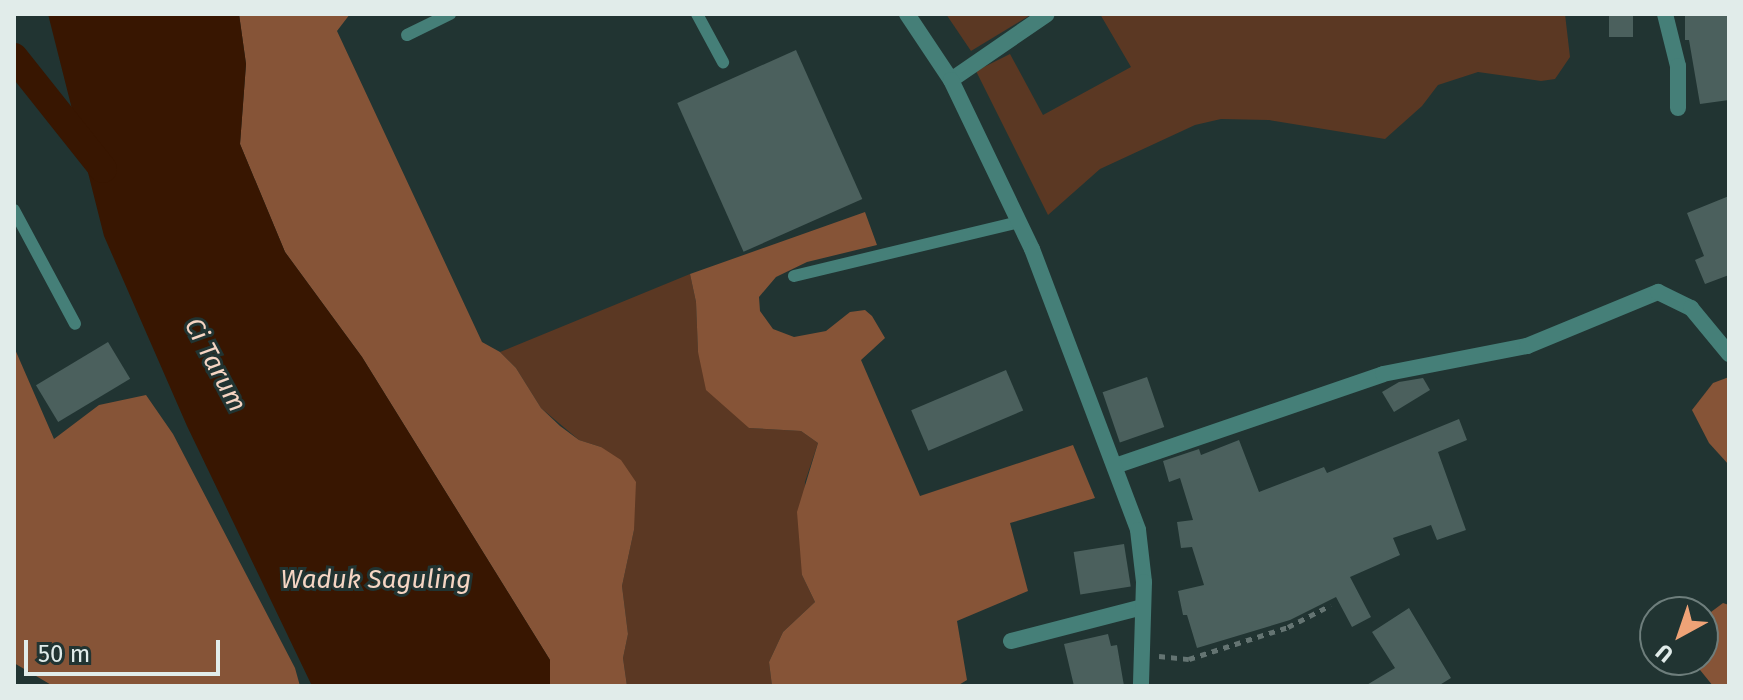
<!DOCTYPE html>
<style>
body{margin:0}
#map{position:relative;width:1743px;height:700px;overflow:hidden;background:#213432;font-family:"Fira Sans",sans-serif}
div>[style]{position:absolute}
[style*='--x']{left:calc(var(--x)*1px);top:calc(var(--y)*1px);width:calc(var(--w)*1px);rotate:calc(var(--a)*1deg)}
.green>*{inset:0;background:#5b3823}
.forest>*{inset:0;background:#865437}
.water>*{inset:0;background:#381601}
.canal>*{height:28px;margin:-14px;padding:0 14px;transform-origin:14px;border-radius:14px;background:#381601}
.building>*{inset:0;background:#4b605d;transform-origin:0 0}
.path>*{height:5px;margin-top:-2.5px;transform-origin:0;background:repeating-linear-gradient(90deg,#647472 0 6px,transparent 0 12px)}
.service>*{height:12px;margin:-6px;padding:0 6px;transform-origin:6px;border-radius:6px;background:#457f78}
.minor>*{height:16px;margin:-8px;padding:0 8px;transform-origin:8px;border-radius:8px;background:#457f78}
.tertiary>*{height:16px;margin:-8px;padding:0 8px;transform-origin:8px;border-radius:8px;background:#457f78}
span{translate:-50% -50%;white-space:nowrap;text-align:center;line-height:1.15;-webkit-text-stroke:6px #213432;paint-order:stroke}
.water-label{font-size:26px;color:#f5d5c3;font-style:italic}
.frame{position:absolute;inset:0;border:16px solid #e1ecea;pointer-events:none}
.north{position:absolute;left:1639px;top:596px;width:80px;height:80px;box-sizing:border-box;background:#213432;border:2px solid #6e7e7c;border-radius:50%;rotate:220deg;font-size:22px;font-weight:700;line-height:32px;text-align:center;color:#e1ecea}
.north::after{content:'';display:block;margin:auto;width:28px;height:36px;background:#efa377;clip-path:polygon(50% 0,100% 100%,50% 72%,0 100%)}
.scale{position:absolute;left:24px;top:640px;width:196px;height:36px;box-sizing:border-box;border:4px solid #e1ecea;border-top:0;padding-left:10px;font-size:24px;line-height:28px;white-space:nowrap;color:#e1ecea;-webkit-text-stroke:6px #213432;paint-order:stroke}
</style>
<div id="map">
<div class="green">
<div style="clip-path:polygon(946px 14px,1032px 14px,971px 51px)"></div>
<div style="clip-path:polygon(1100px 14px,1565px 14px,1570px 57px,1555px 79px,1541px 81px,1478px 72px,1438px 85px,1422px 106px,1385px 139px,1269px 120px,1221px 119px,1195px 125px,1100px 169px,1048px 215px,976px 71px,1010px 54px,1043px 115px,1131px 67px)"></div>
<div style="clip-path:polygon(690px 274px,696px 302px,698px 352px,749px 428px,801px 431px,818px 443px,805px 482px,802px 575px,815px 602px,783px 632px,769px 662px,772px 686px,627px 686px,623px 658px,628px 634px,622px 586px,634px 530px,601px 447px,579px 440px,541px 408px,516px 368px,500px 352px)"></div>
</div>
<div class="forest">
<div style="clip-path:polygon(239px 14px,350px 14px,337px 31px,482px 342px,500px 352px,516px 368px,541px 408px,560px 426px,579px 440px,601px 447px,621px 460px,636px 482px,634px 530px,622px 586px,628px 634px,623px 658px,627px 686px,550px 686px,550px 660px,362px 357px,285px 252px,240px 144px,246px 64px)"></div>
<div style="clip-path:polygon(865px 212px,877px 245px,807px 262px,776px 277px,759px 297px,760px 311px,773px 329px,794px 337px,826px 331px,850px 312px,865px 310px,872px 316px,885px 338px,861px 360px,920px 496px,1073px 445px,1095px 498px,1010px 523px,1028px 591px,957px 621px,967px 680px,957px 686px,772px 686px,769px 662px,783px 632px,815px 602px,802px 575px,797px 512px,818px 443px,801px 431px,749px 428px,706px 390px,698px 352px,696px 302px,690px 274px)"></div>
<div style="clip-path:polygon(14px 347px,54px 439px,99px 405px,146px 395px,173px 434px,295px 668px,300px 686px,53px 686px,14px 663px)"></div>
<div style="clip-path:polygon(1729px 377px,1729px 465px,1709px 443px,1692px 410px,1713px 383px)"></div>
<div style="clip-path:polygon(1723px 603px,1729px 605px,1729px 686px,1713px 686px,1692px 660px,1703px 660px,1703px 618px)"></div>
</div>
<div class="water">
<div style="clip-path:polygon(48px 14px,239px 14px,246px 64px,240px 144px,285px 252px,362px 357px,550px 660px,550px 686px,312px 686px,187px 426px,104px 236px)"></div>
</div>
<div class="canal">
<div style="--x:14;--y:57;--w:143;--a:51.5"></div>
</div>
<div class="building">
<div style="left:1609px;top:14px;width:24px;height:23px"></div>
<div style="clip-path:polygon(1685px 14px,1729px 14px,1729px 100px,1700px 104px,1689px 40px,1685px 40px)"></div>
<div style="left:796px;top:50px;width:163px;height:130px;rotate:66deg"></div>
<div style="clip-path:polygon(1729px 196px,1729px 275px,1705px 284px,1695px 260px,1704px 256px,1687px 213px)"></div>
<div style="left:108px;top:342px;width:43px;height:84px;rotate:59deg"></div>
<div style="left:1006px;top:370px;width:44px;height:103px;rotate:67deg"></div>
<div style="left:1147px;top:377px;width:53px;height:47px;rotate:71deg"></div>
<div style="clip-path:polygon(1423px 378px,1430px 390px,1394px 412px,1382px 392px,1399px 382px)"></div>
<div style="clip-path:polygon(1459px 419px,1467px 440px,1438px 452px,1466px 530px,1437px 540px,1431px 525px,1393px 538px,1400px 555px,1350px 577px,1371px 617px,1352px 627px,1336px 597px,1290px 620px,1197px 648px,1187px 615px,1183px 615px,1178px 591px,1204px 585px,1192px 547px,1181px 548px,1177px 522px,1193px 520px,1180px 478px,1169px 482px,1163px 461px,1199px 449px,1201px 455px,1239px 440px,1259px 492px,1324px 467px,1327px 473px)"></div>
<div style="left:1124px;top:544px;width:43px;height:51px;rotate:81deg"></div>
<div style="clip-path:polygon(1409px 608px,1451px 678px,1438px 686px,1365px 686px,1395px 668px,1372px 632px)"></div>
<div style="clip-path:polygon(1108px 634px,1111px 646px,1117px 645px,1124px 686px,1074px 686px,1064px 644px)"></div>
</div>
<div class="path">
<div style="--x:1159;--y:656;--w:30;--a:6"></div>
<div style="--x:1189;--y:659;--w:104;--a:-17.9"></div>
<div style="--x:1288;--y:627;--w:48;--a:-27.1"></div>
</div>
<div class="service">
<div style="--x:697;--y:14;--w:55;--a:61.6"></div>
<div style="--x:407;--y:35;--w:48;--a:-26"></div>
<div style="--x:14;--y:210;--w:129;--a:61.8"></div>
<div style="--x:794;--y:276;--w:231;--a:-13.5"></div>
</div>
<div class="minor">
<div style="--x:1665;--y:14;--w:54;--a:76"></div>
<div style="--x:1678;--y:66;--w:42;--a:90"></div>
<div style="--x:951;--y:80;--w:116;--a:-34.5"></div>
<div style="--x:1115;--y:466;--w:283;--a:-18.9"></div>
<div style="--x:1383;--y:374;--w:147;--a:-11"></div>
<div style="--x:1527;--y:346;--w:142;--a:-22.4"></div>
<div style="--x:1658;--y:292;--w:37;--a:26"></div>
<div style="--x:1691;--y:308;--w:60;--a:50.4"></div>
<div style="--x:1011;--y:641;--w:135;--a:-14.5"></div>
</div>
<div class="tertiary">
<div style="--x:907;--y:14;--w:79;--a:56.3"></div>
<div style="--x:951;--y:80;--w:187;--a:64.4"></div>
<div style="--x:1032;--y:249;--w:300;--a:69.3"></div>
<div style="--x:1138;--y:530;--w:52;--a:83.4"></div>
<div style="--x:1144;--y:582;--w:104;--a:91.7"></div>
</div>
<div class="water-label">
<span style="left:215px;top:365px;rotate:62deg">Ci Tarum</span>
<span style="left:376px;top:580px">Waduk Saguling</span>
</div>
<div class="frame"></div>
<div class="north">U</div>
<div class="scale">50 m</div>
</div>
